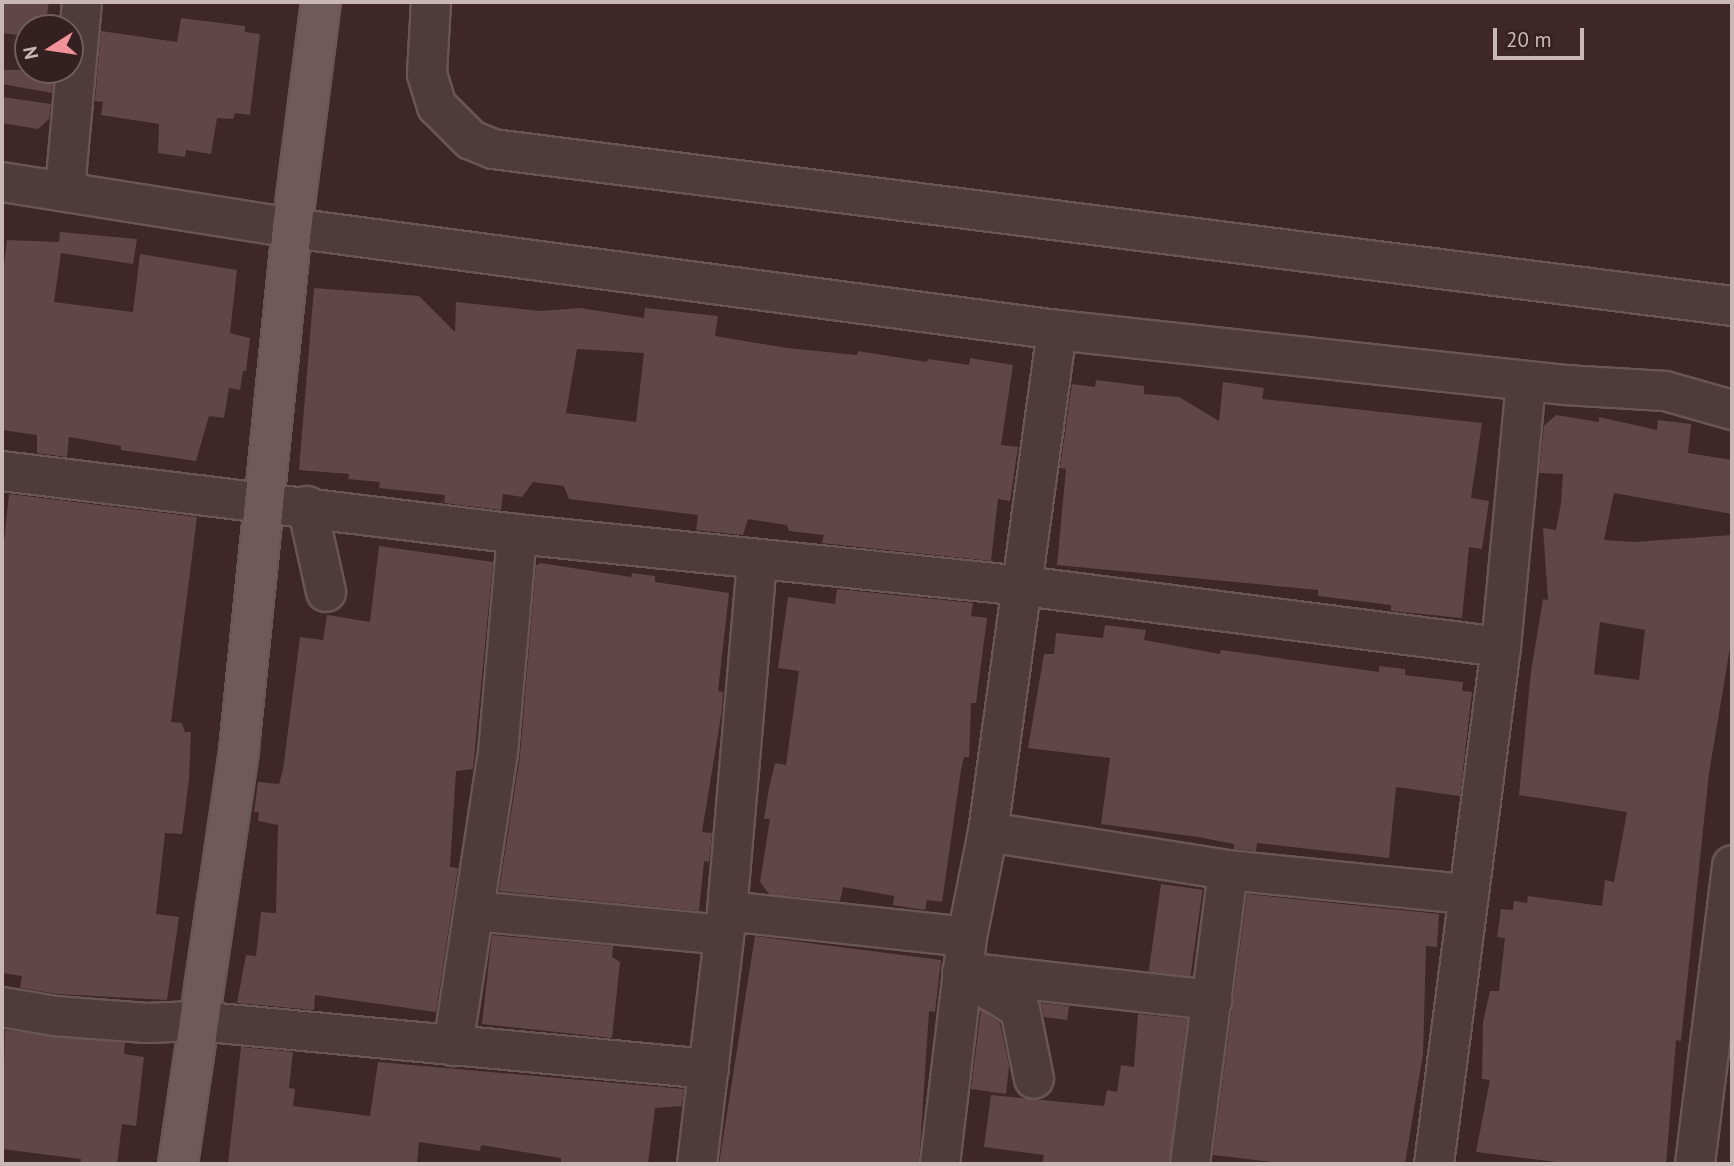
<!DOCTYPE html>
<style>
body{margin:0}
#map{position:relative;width:1734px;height:1166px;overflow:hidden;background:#3f2629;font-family:"PT Sans",sans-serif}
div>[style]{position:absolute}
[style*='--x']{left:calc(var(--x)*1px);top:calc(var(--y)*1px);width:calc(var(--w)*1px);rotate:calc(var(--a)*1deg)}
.building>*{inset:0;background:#614649;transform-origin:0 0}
.roads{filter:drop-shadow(2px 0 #695557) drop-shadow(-2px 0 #695557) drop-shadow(0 2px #695557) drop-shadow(0 -2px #695557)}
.minor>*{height:38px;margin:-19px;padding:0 19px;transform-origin:19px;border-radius:19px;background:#4f3a3c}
.major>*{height:38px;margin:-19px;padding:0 19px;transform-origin:19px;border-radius:19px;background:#6f595b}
span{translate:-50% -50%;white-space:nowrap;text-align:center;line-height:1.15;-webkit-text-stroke:5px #341f21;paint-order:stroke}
.frame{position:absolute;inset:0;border:4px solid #c9b7b8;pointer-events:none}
.north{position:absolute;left:14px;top:14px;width:70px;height:70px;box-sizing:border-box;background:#341f21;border:2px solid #705c5d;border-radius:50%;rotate:258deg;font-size:19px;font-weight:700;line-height:28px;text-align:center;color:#c9b7b8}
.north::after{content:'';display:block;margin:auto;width:24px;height:32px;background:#f39298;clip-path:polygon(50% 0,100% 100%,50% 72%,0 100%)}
.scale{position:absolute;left:1493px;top:28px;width:91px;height:32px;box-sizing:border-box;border:4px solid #c9b7b8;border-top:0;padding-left:9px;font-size:21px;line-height:24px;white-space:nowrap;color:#c9b7b8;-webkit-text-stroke:5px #341f21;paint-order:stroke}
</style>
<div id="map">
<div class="building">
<div style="clip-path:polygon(2px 2px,49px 2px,45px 28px,28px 28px,28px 36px,2px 33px)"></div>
<div style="clip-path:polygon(181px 18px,245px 26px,245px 32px,260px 34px,250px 115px,235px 113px,233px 119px,217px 118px,211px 154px,186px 150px,185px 157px,158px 153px,159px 124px,101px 115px,103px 102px,95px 101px,101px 31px,177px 42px)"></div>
<div style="clip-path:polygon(2px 70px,54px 70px,52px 93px,2px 84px)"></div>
<div style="clip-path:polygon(2px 97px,51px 104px,49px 119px,38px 129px,2px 123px)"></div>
<div style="clip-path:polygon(60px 232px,137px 239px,133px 264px,61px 253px,54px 302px,133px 312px,140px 254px,237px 270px,230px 333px,250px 338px,246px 371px,243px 371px,240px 390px,229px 388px,224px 418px,209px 416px,196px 461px,121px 450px,121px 446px,69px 437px,67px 457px,37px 453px,37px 435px,2px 430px,2px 282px,7px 240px,59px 242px)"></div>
<div style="clip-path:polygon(evenodd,314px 288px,419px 296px,455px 332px,456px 302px,540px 311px,580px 308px,644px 318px,645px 308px,718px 316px,715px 336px,787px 348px,857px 355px,858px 351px,927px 362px,928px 359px,969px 365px,970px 358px,1013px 365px,1001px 445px,1018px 447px,1010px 501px,998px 499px,991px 561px,822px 543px,824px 535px,789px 531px,787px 525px,748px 519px,743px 535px,696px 530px,698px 515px,569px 499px,564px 486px,533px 482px,522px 497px,503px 494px,501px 510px,444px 503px,445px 495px,379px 488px,380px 482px,348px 479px,349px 474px,299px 470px,314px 288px,577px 349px,644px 353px,636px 422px,566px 413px,577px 349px)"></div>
<div style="clip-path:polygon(1096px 380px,1144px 386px,1144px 394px,1179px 397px,1219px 421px,1223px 382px,1264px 388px,1262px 399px,1482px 423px,1471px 498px,1489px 501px,1482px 549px,1469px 547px,1462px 618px,1391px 611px,1391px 605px,1318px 596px,1318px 590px,1057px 565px,1066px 469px,1060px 468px,1072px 384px,1095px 387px)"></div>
<div style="clip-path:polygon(evenodd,1556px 415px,1599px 422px,1599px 417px,1657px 430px,1658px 420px,1691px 424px,1688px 453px,1732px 460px,1732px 514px,1614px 493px,1604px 540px,1634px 542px,1732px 535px,1732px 636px,1709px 773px,1681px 1041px,1676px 1040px,1666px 1164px,1573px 1164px,1476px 1152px,1490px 1080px,1482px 1079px,1483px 1022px,1490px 991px,1499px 991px,1505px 938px,1497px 937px,1501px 909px,1513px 910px,1514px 901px,1527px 903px,1528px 896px,1602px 906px,1605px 880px,1614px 882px,1627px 812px,1519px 795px,1531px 671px,1543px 599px,1548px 600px,1543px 528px,1556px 530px,1561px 503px,1563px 474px,1539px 473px,1544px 426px,1556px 415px,1600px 622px,1645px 630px,1639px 680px,1594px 674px,1600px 622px)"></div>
<div style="clip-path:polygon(9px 494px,197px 517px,171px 722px,182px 723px,185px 732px,191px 732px,189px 779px,182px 834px,165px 833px,156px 914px,179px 917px,167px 1000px,58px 994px,20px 988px,22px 976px,2px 973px,2px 561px)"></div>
<div style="clip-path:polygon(379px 546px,493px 562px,473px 769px,456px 771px,450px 867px,458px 868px,436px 1012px,315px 995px,314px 1010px,237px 1003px,246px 955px,256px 956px,261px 912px,276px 913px,278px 825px,258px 821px,259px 812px,254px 812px,258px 782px,279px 784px,283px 770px,300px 637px,323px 640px,327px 615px,370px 622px)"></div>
<div style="clip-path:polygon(540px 563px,631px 577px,632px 573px,655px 576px,655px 582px,729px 593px,718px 691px,723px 692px,722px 710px,702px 832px,712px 833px,709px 862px,704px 861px,699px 911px,499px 891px,520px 756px,536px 566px)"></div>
<div style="clip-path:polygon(837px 589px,973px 603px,971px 616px,987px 618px,976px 703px,971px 703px,969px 757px,964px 757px,961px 770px,942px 902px,927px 900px,925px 910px,893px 905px,894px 896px,843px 887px,840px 901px,769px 894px,760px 882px,770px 819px,764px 819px,769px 788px,775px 763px,786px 765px,799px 671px,778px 668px,788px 597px,835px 604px)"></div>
<div style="clip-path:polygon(1105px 625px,1146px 630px,1144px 640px,1220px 654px,1221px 650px,1379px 672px,1379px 666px,1405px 669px,1405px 675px,1463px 682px,1462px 691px,1472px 692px,1460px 796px,1396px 787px,1389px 858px,1257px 843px,1256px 851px,1234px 849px,1234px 844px,1198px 837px,1101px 824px,1110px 758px,1028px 748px,1044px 654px,1054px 654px,1056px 633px,1103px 638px)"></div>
<div style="left:1161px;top:884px;width:42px;height:88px;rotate:8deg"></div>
<div style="clip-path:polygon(1247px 894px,1439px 914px,1437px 947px,1426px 946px,1423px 1054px,1405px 1164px,1288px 1164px,1213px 1155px)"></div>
<div style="clip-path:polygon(492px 935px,613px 946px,612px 957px,620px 962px,612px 1038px,482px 1024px)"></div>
<div style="clip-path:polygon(755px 936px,941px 960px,935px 1012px,929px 1011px,919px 1164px,719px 1164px)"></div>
<div style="clip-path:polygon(1041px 1003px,1069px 1006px,1067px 1020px,1044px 1017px)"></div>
<div style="clip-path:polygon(981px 1010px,1000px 1023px,1009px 1066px,1006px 1094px,971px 1089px)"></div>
<div style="clip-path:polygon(1138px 1014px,1187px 1019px,1169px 1164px,1042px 1164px,1044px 1155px,984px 1147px,991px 1095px,1104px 1106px,1107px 1090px,1117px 1092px,1121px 1065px,1134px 1067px)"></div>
<div style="clip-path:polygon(5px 1030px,125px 1043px,124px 1054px,144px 1057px,136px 1126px,122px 1124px,117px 1164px,80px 1164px,81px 1159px,2px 1149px)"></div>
<div style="clip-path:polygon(241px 1047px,293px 1052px,289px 1088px,295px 1089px,293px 1106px,370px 1116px,378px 1062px,684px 1089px,682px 1106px,655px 1108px,648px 1164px,561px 1164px,561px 1158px,481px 1145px,480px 1151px,419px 1142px,417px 1164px,228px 1164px)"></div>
</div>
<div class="roads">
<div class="minor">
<div style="--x:431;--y:2;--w:72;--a:93.2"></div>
<div style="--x:427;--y:74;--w:34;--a:73"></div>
<div style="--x:437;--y:106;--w:48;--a:45"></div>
<div style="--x:471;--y:140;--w:24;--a:22"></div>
<div style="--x:493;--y:149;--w:1249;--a:7.22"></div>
<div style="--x:2;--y:182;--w:294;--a:9"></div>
<div style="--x:292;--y:228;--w:772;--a:7.59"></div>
<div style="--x:1057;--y:330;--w:511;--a:6.18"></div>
<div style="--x:1565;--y:385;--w:100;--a:3.4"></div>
<div style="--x:1665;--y:391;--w:70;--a:15.8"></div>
<div style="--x:65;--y:189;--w:188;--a:-84.8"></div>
<div style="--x:2;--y:471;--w:519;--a:6.97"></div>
<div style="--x:517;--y:534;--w:510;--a:5.86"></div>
<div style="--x:1024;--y:586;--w:481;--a:7.3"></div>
<div style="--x:307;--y:506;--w:88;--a:77.5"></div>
<div style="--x:988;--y:832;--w:243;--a:9"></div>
<div style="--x:1228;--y:870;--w:239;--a:5.8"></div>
<div style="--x:475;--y:911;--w:249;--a:5.5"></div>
<div style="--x:727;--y:911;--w:241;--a:6.2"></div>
<div style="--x:962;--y:972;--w:252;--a:6.4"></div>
<div style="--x:981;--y:974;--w:20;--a:60"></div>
<div style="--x:991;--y:991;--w:34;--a:32"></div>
<div style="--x:1020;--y:1009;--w:71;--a:78.7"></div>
<div style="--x:2;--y:1007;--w:54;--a:9.6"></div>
<div style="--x:55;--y:1016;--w:92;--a:4.4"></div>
<div style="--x:147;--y:1023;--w:49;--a:-2.3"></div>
<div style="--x:196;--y:1021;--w:515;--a:5.35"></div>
<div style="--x:453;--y:1046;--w:296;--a:-81.3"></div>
<div style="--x:498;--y:753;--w:220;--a:-85"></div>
<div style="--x:697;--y:1164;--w:255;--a:-83.2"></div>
<div style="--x:727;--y:911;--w:352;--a:-85.1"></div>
<div style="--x:940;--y:1164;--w:229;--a:-83.2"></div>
<div style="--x:967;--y:937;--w:107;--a:-78.7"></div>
<div style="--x:988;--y:832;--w:507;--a:-82.17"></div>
<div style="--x:1190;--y:1164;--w:296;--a:-82.6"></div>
<div style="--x:1434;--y:1164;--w:521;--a:-82.62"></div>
<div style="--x:1501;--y:647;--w:267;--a:-84.6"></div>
<div style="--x:1695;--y:1164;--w:301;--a:-82.9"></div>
</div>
<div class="major">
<div style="--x:178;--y:1164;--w:419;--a:-81.6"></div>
<div style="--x:239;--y:749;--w:524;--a:-84.19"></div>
<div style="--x:292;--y:228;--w:228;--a:-82.7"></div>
</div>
</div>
<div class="frame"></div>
<div class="north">N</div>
<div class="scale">20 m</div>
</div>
